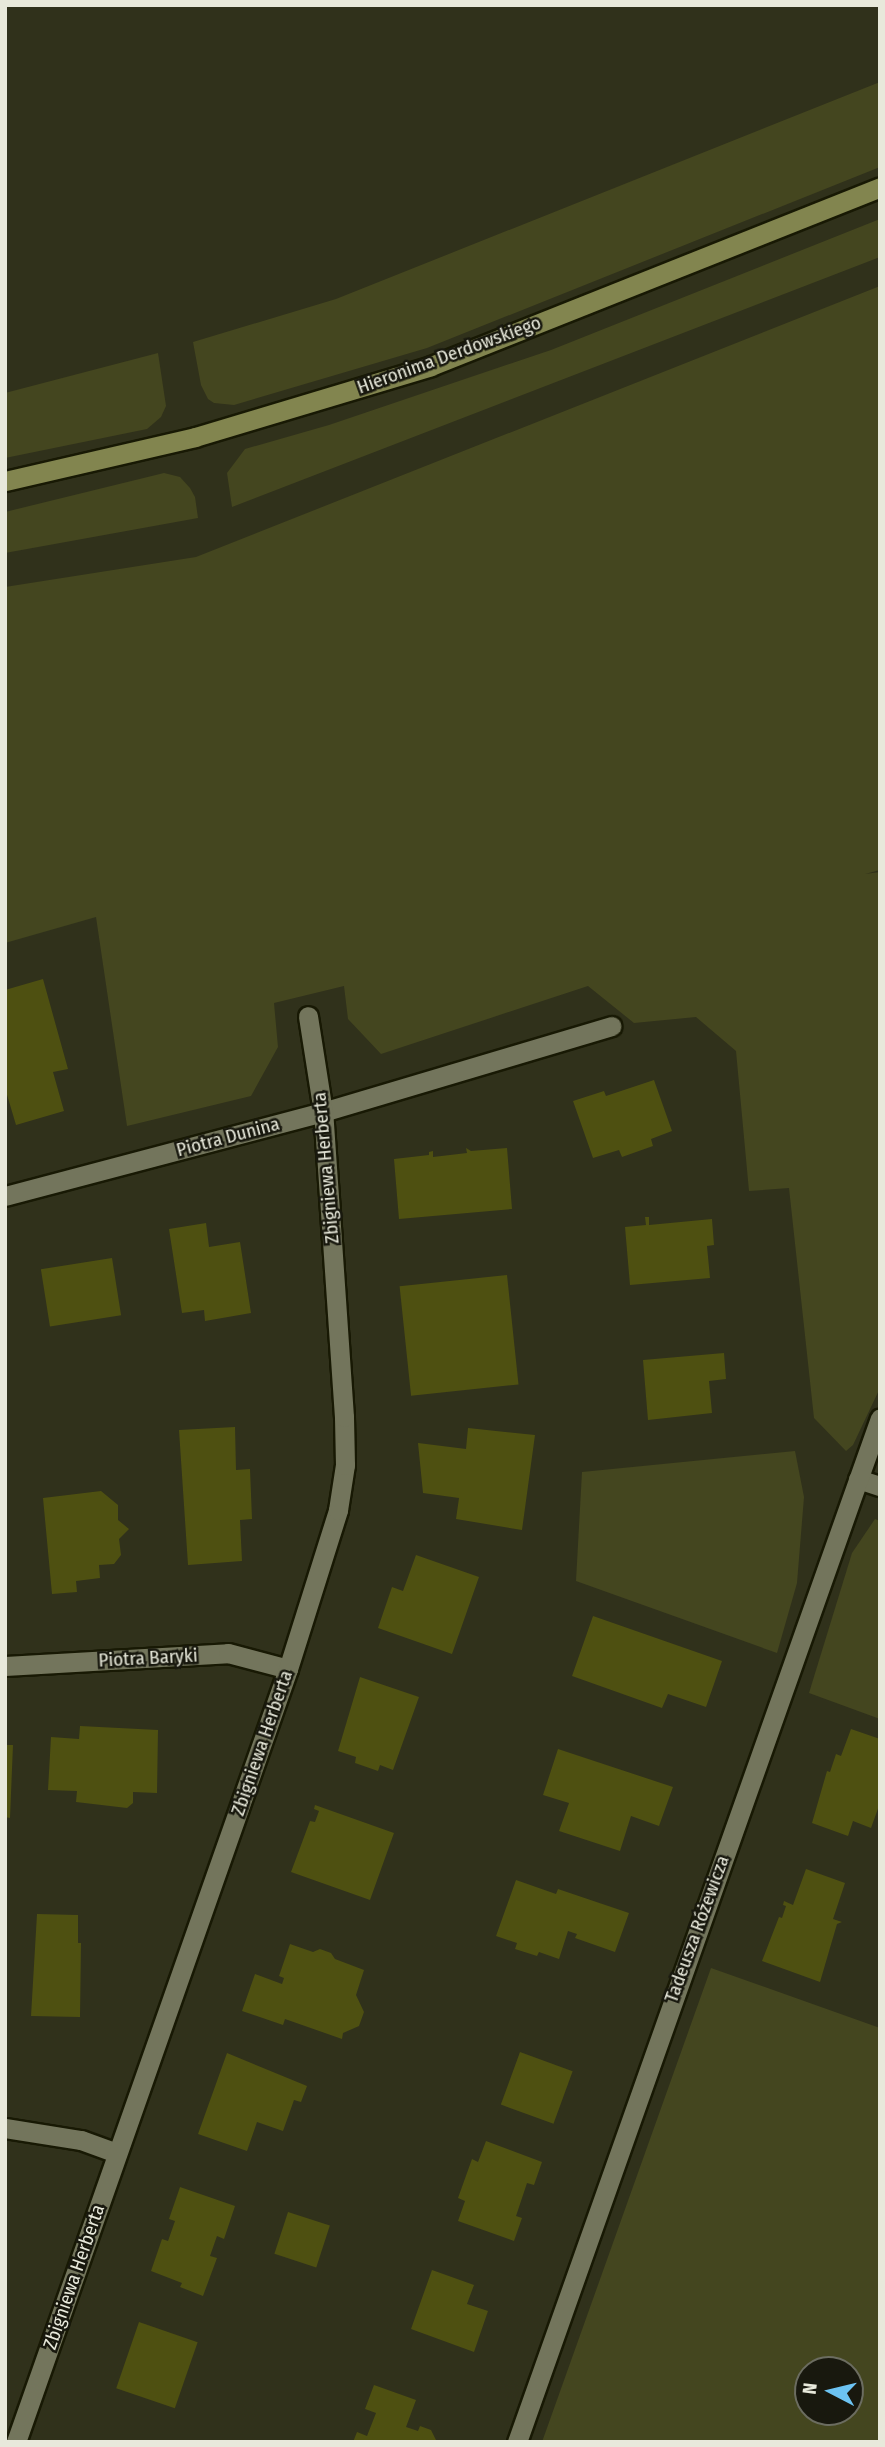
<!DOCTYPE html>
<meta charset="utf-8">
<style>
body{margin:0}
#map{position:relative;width:885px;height:2447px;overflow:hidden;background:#30311b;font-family:"Fira Sans Condensed",sans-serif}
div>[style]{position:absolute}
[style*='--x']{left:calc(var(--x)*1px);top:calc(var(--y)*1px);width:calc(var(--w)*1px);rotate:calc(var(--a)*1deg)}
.green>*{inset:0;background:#44461f}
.building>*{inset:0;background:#4e5011;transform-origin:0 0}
.roads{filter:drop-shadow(2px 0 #181904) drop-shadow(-2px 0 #181904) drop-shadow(0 2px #181904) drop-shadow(0 -2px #181904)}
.minor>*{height:19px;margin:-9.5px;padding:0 9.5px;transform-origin:9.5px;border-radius:9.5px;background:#73755c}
.secondary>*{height:19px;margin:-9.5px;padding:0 9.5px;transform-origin:9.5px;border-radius:9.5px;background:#82854f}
span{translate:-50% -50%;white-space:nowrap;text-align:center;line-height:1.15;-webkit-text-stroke:5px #18180e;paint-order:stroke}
.street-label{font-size:19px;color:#e8e9db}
.frame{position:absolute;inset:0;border:7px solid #e8e9db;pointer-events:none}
.north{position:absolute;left:794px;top:2356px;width:70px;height:70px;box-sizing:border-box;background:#18180e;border:2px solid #6b6c60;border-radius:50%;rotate:277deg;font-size:19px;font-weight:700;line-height:28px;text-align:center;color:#e8e9db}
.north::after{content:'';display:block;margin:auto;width:24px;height:32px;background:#6cc3f2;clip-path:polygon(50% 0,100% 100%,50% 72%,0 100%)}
</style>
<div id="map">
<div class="green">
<div style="clip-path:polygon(880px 82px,880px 167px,427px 348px,234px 405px,214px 403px,208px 399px,201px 385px,193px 342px,336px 299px)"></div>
<div style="clip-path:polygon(880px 219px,880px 257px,232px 507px,227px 473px,245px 449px,329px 425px,551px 350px)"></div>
<div style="clip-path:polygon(880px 286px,880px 870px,865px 874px,880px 872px,880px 1388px,853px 1445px,846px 1451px,814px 1418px,789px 1188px,749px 1191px,736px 1051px,696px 1017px,634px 1023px,588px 986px,381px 1054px,348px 1019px,344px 986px,274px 1003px,278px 1047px,251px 1096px,127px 1126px,96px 917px,5px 943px,5px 587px,196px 557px)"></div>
<div style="clip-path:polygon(158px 353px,166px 406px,161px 417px,147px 429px,5px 458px,5px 393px)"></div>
<div style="clip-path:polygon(164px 473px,180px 477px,190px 488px,195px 497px,198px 518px,5px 553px,5px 512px)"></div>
<div style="clip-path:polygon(795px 1451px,804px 1497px,797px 1583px,777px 1653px,576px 1581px,582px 1472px)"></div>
<div style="clip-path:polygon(875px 1519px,880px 1521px,880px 1719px,809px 1693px,852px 1553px)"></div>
<div style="clip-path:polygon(evenodd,711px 1968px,880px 2028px,880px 2442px,542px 2442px,711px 1968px,808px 2370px,850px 2370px,850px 2412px,808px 2412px,808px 2370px)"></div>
</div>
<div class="building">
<div style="clip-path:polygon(43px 979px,68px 1069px,53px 1072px,64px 1111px,16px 1125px,5px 1088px,5px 990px)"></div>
<div style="clip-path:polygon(654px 1080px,672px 1131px,651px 1139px,653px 1146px,622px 1157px,619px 1150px,593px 1158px,573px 1101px,604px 1091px,606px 1096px)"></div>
<div style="clip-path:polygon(466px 1148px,471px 1151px,507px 1148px,512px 1209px,399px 1219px,394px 1159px,429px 1155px,429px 1152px,433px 1151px,433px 1157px,467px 1153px)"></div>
<div style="clip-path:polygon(645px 1217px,649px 1217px,649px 1225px,712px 1219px,714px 1245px,707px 1246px,710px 1278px,630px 1285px,625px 1227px,646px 1225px)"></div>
<div style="clip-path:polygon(206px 1223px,209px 1247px,240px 1242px,251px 1313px,205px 1321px,204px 1310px,182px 1313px,169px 1229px)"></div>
<div style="left:112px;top:1258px;width:58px;height:72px;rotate:81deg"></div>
<div style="left:507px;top:1275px;width:110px;height:108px;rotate:84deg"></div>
<div style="clip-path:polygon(724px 1353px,726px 1379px,709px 1381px,712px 1413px,648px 1420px,643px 1360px)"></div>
<div style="clip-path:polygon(235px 1427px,236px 1470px,250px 1469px,252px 1519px,240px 1520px,242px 1561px,188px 1565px,179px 1430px)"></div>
<div style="clip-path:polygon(468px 1428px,535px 1435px,522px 1530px,456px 1519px,459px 1498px,423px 1493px,418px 1443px,466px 1449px)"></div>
<div style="clip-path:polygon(101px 1491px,118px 1505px,118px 1520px,129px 1529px,119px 1539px,121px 1555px,114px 1564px,99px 1565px,100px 1578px,76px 1581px,77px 1592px,52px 1594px,43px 1498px)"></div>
<div style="clip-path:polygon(416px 1555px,479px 1577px,452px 1654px,378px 1628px,392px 1587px,403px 1591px)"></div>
<div style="clip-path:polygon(593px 1616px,722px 1661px,706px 1707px,668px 1694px,662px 1708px,572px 1676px)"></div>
<div style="clip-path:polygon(360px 1677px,419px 1697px,393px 1770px,380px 1765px,378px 1771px,355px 1763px,356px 1757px,338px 1751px)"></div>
<div style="clip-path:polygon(80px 1726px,158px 1730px,157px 1793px,133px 1792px,133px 1803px,127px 1808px,76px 1802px,77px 1791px,48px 1790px,51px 1737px,79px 1739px)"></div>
<div style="clip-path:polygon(851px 1729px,880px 1739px,880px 1803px,871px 1828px,853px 1821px,848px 1836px,812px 1823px,827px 1771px,830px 1772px,836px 1754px,841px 1756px)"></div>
<div style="clip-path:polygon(5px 1745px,13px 1745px,10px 1818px,5px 1817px)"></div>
<div style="clip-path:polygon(558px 1749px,673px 1787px,659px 1826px,631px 1816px,620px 1851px,559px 1831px,569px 1803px,543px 1795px)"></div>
<div style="clip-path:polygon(315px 1805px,394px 1833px,370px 1900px,291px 1872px,310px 1821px,315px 1822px,319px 1811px,314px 1809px)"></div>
<div style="clip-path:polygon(806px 1869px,845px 1883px,833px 1919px,842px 1922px,837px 1924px,820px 1982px,762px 1961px,779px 1917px,782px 1918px,786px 1906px,783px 1905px,784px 1901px,793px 1905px)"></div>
<div style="clip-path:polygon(516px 1880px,556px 1894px,558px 1889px,629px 1913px,615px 1952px,575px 1938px,577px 1934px,568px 1931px,559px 1959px,539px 1952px,537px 1956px,515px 1949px,517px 1943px,496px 1936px)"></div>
<div style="clip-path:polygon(37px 1914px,78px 1915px,78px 1943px,81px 1943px,80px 2017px,31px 2016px)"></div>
<div style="clip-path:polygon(290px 1944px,313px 1952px,320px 1949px,331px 1953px,335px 1959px,364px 1970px,356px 1995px,364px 2012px,359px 2026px,343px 2033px,342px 2039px,285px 2019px,283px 2025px,242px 2011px,255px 1974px,282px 1984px,284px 1978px,279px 1976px)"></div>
<div style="left:520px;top:2052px;width:56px;height:56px;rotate:20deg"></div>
<div style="clip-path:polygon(227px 2053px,307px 2086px,301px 2102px,294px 2100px,283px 2131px,257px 2122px,247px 2151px,198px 2134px)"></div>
<div style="clip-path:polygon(486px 2141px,542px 2162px,534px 2185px,527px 2183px,516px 2216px,522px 2218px,514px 2241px,458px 2221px,465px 2201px,458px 2198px,472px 2159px,478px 2162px)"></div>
<div style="clip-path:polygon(180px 2187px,235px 2206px,224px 2239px,217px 2236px,210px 2256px,217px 2258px,203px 2296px,180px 2287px,182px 2283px,151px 2271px,162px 2239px,168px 2241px,175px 2221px,169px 2219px)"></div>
<div style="left:288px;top:2212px;width:44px;height:44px;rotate:18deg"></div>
<div style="clip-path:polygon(432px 2270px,474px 2285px,467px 2304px,488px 2311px,474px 2352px,411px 2329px)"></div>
<div style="left:139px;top:2322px;width:62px;height:70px;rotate:19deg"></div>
<div style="clip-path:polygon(374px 2385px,416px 2400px,406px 2427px,418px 2431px,420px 2426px,431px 2430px,437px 2442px,353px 2442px,357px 2432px,367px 2436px,376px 2413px,365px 2409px)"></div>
</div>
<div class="roads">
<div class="minor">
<div style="--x:5;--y:1196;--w:329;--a:-14.8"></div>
<div style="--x:323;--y:1112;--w:301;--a:-16.6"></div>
<div style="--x:858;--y:1479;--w:23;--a:18"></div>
<div style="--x:5;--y:1666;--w:223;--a:-3.3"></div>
<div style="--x:228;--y:1653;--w:62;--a:14.9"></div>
<div style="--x:5;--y:2128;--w:77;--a:9"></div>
<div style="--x:81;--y:2140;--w:38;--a:20"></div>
<div style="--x:16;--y:2442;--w:819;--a:-70.61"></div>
<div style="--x:288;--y:1669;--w:167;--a:-72.5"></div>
<div style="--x:338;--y:1510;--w:46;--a:-81.2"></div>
<div style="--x:345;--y:1465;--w:48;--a:-91.2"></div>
<div style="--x:344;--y:1417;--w:306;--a:-93.9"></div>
<div style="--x:323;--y:1112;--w:97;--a:-98.9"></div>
<div style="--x:517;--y:2442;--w:1086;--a:-70.48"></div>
</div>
<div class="secondary">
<div style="--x:5;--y:481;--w:195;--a:-13"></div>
<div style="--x:195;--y:437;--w:246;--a:-16.7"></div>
<div style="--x:431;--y:366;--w:483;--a:-21.7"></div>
</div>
</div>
<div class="street-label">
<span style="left:449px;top:355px;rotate:-20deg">Hieronima Derdowskiego</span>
<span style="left:228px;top:1137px;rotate:-15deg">Piotra Dunina</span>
<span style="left:326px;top:1168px;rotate:-95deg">Zbigniewa Herberta</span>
<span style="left:148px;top:1658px;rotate:-3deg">Piotra Baryki</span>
<span style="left:262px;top:1743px;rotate:-71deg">Zbigniewa Herberta</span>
<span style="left:697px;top:1929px;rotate:-70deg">Tadeusza Różewicza</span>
<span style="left:74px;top:2277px;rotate:-71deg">Zbigniewa Herberta</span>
</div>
<div class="frame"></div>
<div class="north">N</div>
</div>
